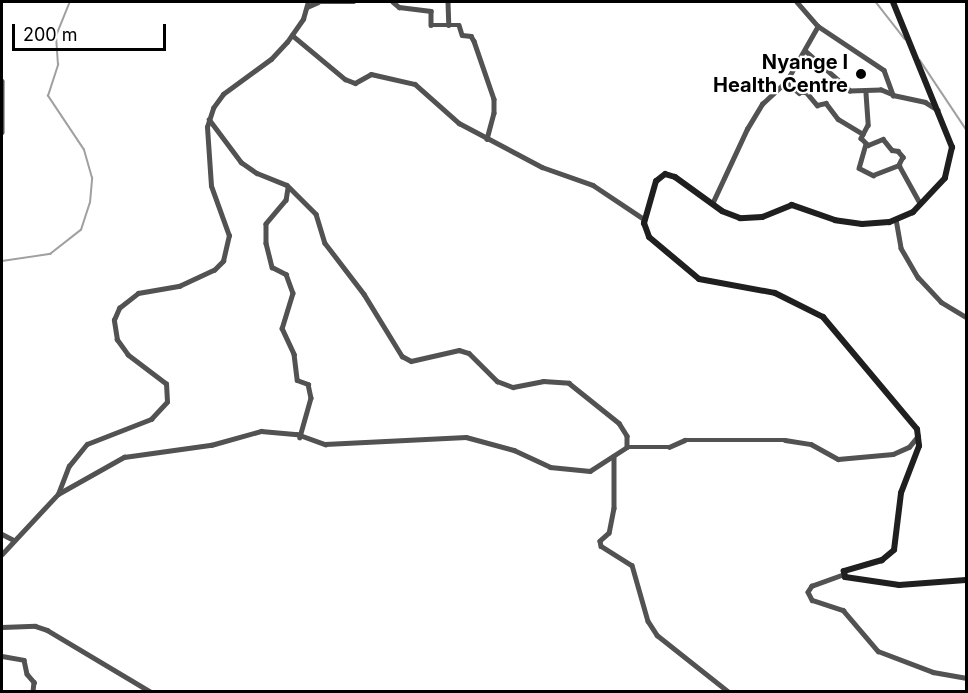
<!DOCTYPE html>
<style>
body{margin:0}
#map{position:relative;width:968px;height:693px;overflow:hidden;background:#fff;font-family:Inter,sans-serif}
div>[style]{position:absolute}
[style*='--x']{left:calc(var(--x)*1px);top:calc(var(--y)*1px);width:calc(var(--w)*1px);rotate:calc(var(--a)*1deg)}
.stream>*{height:1.5px;margin:-0.75px;padding:0 0.75px;transform-origin:0.75px;border-radius:0.75px;background:#a0a0a0}
.minor>*{height:4.5px;margin:-2.25px;padding:0 2.25px;transform-origin:2.25px;border-radius:2.25px;background:#525252}
.secondary>*{height:6px;margin:-3px;padding:0 3px;transform-origin:3px;border-radius:3px;background:#1f1f1f}
.dots>*{width:16px;height:16px;translate:-50% -50%;box-sizing:border-box;border:3px solid #fff;border-radius:50%}
span{translate:-50% -50%;white-space:nowrap;text-align:center;line-height:1.15;-webkit-text-stroke:4.5px #fff;paint-order:stroke}
.poi-label{font-size:20px;color:#000;font-weight:700}
.right{translate:-100% -50%;text-align:right}
.frame{position:absolute;inset:0;border:3px solid #000;pointer-events:none}
.scale{position:absolute;left:12px;top:24px;width:154px;height:27px;box-sizing:border-box;border:3px solid #000;border-top:0;padding-left:8px;font-size:18px;line-height:21px;white-space:nowrap;color:#000;-webkit-text-stroke:4px #fff;paint-order:stroke}
</style>
<div id="map">
<div class="stream">
<div style="--x:876;--y:2;--w:47;--a:51.9"></div>
<div style="--x:920;--y:60;--w:83;--a:56.3"></div>
<div style="--x:2;--y:261;--w:49;--a:-8.3"></div>
<div style="--x:50;--y:254;--w:39;--a:-38"></div>
<div style="--x:81;--y:230;--w:28;--a:-72"></div>
<div style="--x:90;--y:203;--w:25;--a:-85"></div>
<div style="--x:92;--y:178;--w:29;--a:-106"></div>
<div style="--x:84;--y:150;--w:65;--a:-123.7"></div>
<div style="--x:48;--y:96;--w:33;--a:-72"></div>
<div style="--x:58;--y:65;--w:29;--a:-94"></div>
<div style="--x:56;--y:36;--w:37;--a:-68"></div>
</div>
<div class="minor">
<div style="--x:393;--y:2;--w:8;--a:40"></div>
<div style="--x:399;--y:7;--w:32;--a:7"></div>
<div style="--x:431;--y:11;--w:14;--a:90"></div>
<div style="--x:431;--y:25;--w:28;--a:0"></div>
<div style="--x:459;--y:25;--w:10;--a:73"></div>
<div style="--x:462;--y:35;--w:9;--a:6"></div>
<div style="--x:471;--y:36;--w:6;--a:59"></div>
<div style="--x:474;--y:41;--w:61;--a:71"></div>
<div style="--x:494;--y:99;--w:14;--a:90"></div>
<div style="--x:494;--y:113;--w:27;--a:105"></div>
<div style="--x:448;--y:2;--w:23;--a:88"></div>
<div style="--x:797;--y:2;--w:32;--a:49"></div>
<div style="--x:818;--y:26;--w:79;--a:33.7"></div>
<div style="--x:884;--y:70;--w:27;--a:70"></div>
<div style="--x:893;--y:95;--w:13;--a:-157"></div>
<div style="--x:881;--y:90;--w:31;--a:178"></div>
<div style="--x:850;--y:91;--w:60;--a:-138.4"></div>
<div style="--x:307;--y:7;--w:12;--a:-24"></div>
<div style="--x:318;--y:2;--w:36;--a:0"></div>
<div style="--x:292;--y:35;--w:69;--a:39.7"></div>
<div style="--x:345;--y:79;--w:11;--a:22"></div>
<div style="--x:355;--y:83;--w:18;--a:-29"></div>
<div style="--x:371;--y:74;--w:45;--a:12.8"></div>
<div style="--x:415;--y:84;--w:59;--a:41.6"></div>
<div style="--x:459;--y:123;--w:94;--a:27.9"></div>
<div style="--x:542;--y:167;--w:54;--a:19.4"></div>
<div style="--x:593;--y:185;--w:61;--a:33.7"></div>
<div style="--x:2;--y:81;--w:51;--a:90"></div>
<div style="--x:786;--y:82;--w:17;--a:40"></div>
<div style="--x:799;--y:93;--w:8;--a:0"></div>
<div style="--x:807;--y:93;--w:16;--a:50"></div>
<div style="--x:817;--y:105;--w:9;--a:-13"></div>
<div style="--x:826;--y:103;--w:20;--a:53"></div>
<div style="--x:838;--y:119;--w:29;--a:31"></div>
<div style="--x:866;--y:93;--w:32;--a:86"></div>
<div style="--x:868;--y:125;--w:15;--a:118"></div>
<div style="--x:861;--y:138;--w:10;--a:45"></div>
<div style="--x:868;--y:145;--w:16;--a:-22"></div>
<div style="--x:883;--y:139;--w:14;--a:51"></div>
<div style="--x:892;--y:150;--w:6;--a:9"></div>
<div style="--x:898;--y:151;--w:8;--a:50"></div>
<div style="--x:903;--y:157;--w:9;--a:117"></div>
<div style="--x:899;--y:165;--w:43;--a:61.1"></div>
<div style="--x:893;--y:95;--w:33;--a:12"></div>
<div style="--x:925;--y:102;--w:15;--a:32"></div>
<div style="--x:209;--y:119;--w:54;--a:53.3"></div>
<div style="--x:241;--y:162;--w:19;--a:35"></div>
<div style="--x:257;--y:173;--w:32;--a:22"></div>
<div style="--x:287;--y:185;--w:41;--a:45"></div>
<div style="--x:316;--y:214;--w:30;--a:73"></div>
<div style="--x:325;--y:243;--w:64;--a:52.6"></div>
<div style="--x:364;--y:294;--w:73;--a:58.5"></div>
<div style="--x:402;--y:356;--w:10;--a:29"></div>
<div style="--x:411;--y:361;--w:49;--a:-12.9"></div>
<div style="--x:459;--y:350;--w:10;--a:17"></div>
<div style="--x:469;--y:353;--w:40;--a:45"></div>
<div style="--x:497;--y:381;--w:17;--a:21"></div>
<div style="--x:513;--y:387;--w:31;--a:-11"></div>
<div style="--x:543;--y:381;--w:26;--a:4"></div>
<div style="--x:569;--y:383;--w:64;--a:38.7"></div>
<div style="--x:619;--y:423;--w:15;--a:58"></div>
<div style="--x:627;--y:436;--w:11;--a:90"></div>
<div style="--x:866;--y:144;--w:25;--a:106"></div>
<div style="--x:859;--y:168;--w:16;--a:27"></div>
<div style="--x:873;--y:175;--w:28;--a:-21"></div>
<div style="--x:288;--y:188;--w:12;--a:99"></div>
<div style="--x:286;--y:200;--w:31;--a:130"></div>
<div style="--x:266;--y:224;--w:19;--a:90"></div>
<div style="--x:266;--y:243;--w:25;--a:76"></div>
<div style="--x:272;--y:267;--w:16;--a:27"></div>
<div style="--x:286;--y:274;--w:20;--a:70"></div>
<div style="--x:293;--y:293;--w:37;--a:107"></div>
<div style="--x:282;--y:328;--w:29;--a:65"></div>
<div style="--x:294;--y:354;--w:26;--a:83"></div>
<div style="--x:297;--y:380;--w:12;--a:20"></div>
<div style="--x:308;--y:384;--w:14;--a:78"></div>
<div style="--x:311;--y:398;--w:41;--a:105.8"></div>
<div style="--x:712;--y:204;--w:83;--a:-65"></div>
<div style="--x:747;--y:129;--w:29;--a:-59"></div>
<div style="--x:762;--y:104;--w:33;--a:-43"></div>
<div style="--x:786;--y:82;--w:64;--a:-60.3"></div>
<div style="--x:896;--y:219;--w:29;--a:80"></div>
<div style="--x:901;--y:248;--w:34;--a:60"></div>
<div style="--x:918;--y:277;--w:34;--a:47"></div>
<div style="--x:941;--y:302;--w:29;--a:31"></div>
<div style="--x:614;--y:456;--w:52;--a:90"></div>
<div style="--x:614;--y:508;--w:25;--a:101"></div>
<div style="--x:609;--y:533;--w:12;--a:138"></div>
<div style="--x:600;--y:541;--w:5;--a:79"></div>
<div style="--x:601;--y:546;--w:36;--a:32"></div>
<div style="--x:632;--y:565;--w:58;--a:74.1"></div>
<div style="--x:648;--y:621;--w:17;--a:57"></div>
<div style="--x:657;--y:635;--w:92;--a:38.4"></div>
<div style="--x:58;--y:494;--w:76;--a:-29.3"></div>
<div style="--x:124;--y:457;--w:88;--a:-7.9"></div>
<div style="--x:211;--y:445;--w:52;--a:-15.6"></div>
<div style="--x:261;--y:431;--w:36;--a:5"></div>
<div style="--x:297;--y:434;--w:30;--a:20"></div>
<div style="--x:325;--y:444;--w:141;--a:-2.8"></div>
<div style="--x:466;--y:437;--w:50;--a:15.2"></div>
<div style="--x:514;--y:450;--w:40;--a:25"></div>
<div style="--x:550;--y:467;--w:40;--a:5.7"></div>
<div style="--x:590;--y:471;--w:44;--a:-33"></div>
<div style="--x:627;--y:447;--w:42;--a:0"></div>
<div style="--x:669;--y:447;--w:17;--a:-24"></div>
<div style="--x:685;--y:440;--w:100;--a:0"></div>
<div style="--x:785;--y:440;--w:26;--a:9"></div>
<div style="--x:811;--y:444;--w:31;--a:29"></div>
<div style="--x:838;--y:459;--w:55;--a:-5.2"></div>
<div style="--x:893;--y:454;--w:17;--a:-24"></div>
<div style="--x:909;--y:447;--w:14;--a:-51"></div>
<div style="--x:2;--y:534;--w:11;--a:27"></div>
<div style="--x:2;--y:554;--w:82;--a:-47"></div>
<div style="--x:58;--y:494;--w:30;--a:-69"></div>
<div style="--x:69;--y:466;--w:28;--a:-51"></div>
<div style="--x:87;--y:444;--w:69;--a:-21.3"></div>
<div style="--x:151;--y:419;--w:23;--a:-47"></div>
<div style="--x:167;--y:402;--w:18;--a:-93"></div>
<div style="--x:166;--y:384;--w:48;--a:-142.7"></div>
<div style="--x:128;--y:355;--w:19;--a:-126"></div>
<div style="--x:117;--y:340;--w:20;--a:-99"></div>
<div style="--x:114;--y:320;--w:13;--a:-67"></div>
<div style="--x:119;--y:308;--w:24;--a:-38"></div>
<div style="--x:138;--y:293;--w:42;--a:-9.7"></div>
<div style="--x:179;--y:286;--w:38;--a:-25"></div>
<div style="--x:214;--y:270;--w:13;--a:-45"></div>
<div style="--x:223;--y:261;--w:26;--a:-77"></div>
<div style="--x:229;--y:236;--w:53;--a:-109.8"></div>
<div style="--x:211;--y:186;--w:59;--a:-93.9"></div>
<div style="--x:207;--y:127;--w:20;--a:-72"></div>
<div style="--x:213;--y:108;--w:17;--a:-54"></div>
<div style="--x:223;--y:94;--w:59;--a:-36.1"></div>
<div style="--x:271;--y:59;--w:23;--a:-47"></div>
<div style="--x:287;--y:42;--w:28;--a:-55"></div>
<div style="--x:303;--y:19;--w:18;--a:-74"></div>
<div style="--x:843;--y:575;--w:33;--a:160"></div>
<div style="--x:812;--y:586;--w:7;--a:124"></div>
<div style="--x:808;--y:592;--w:9;--a:63"></div>
<div style="--x:812;--y:600;--w:33;--a:18"></div>
<div style="--x:843;--y:610;--w:54;--a:49.5"></div>
<div style="--x:878;--y:651;--w:59;--a:20.9"></div>
<div style="--x:933;--y:672;--w:34;--a:10"></div>
<div style="--x:2;--y:627;--w:33;--a:-2"></div>
<div style="--x:35;--y:626;--w:13;--a:18"></div>
<div style="--x:47;--y:630;--w:121;--a:30.8"></div>
<div style="--x:2;--y:656;--w:22;--a:10"></div>
<div style="--x:24;--y:660;--w:14;--a:78"></div>
<div style="--x:27;--y:674;--w:11;--a:49"></div>
<div style="--x:34;--y:682;--w:10;--a:96"></div>
</div>
<div class="secondary">
<div style="--x:893;--y:2;--w:157;--a:67.9"></div>
<div style="--x:952;--y:147;--w:32;--a:103"></div>
<div style="--x:945;--y:178;--w:47;--a:133.3"></div>
<div style="--x:913;--y:212;--w:26;--a:157"></div>
<div style="--x:889;--y:222;--w:27;--a:176"></div>
<div style="--x:862;--y:224;--w:27;--a:-172"></div>
<div style="--x:835;--y:220;--w:46;--a:-160.8"></div>
<div style="--x:792;--y:205;--w:32;--a:158"></div>
<div style="--x:762;--y:217;--w:22;--a:177"></div>
<div style="--x:740;--y:218;--w:19;--a:-159"></div>
<div style="--x:722;--y:211;--w:58;--a:-144.1"></div>
<div style="--x:675;--y:177;--w:10;--a:-163"></div>
<div style="--x:665;--y:174;--w:11;--a:142"></div>
<div style="--x:656;--y:181;--w:44;--a:105.9"></div>
<div style="--x:644;--y:223;--w:15;--a:70"></div>
<div style="--x:649;--y:237;--w:65;--a:40"></div>
<div style="--x:699;--y:279;--w:77;--a:10.4"></div>
<div style="--x:775;--y:293;--w:54;--a:26.6"></div>
<div style="--x:823;--y:317;--w:146;--a:50"></div>
<div style="--x:917;--y:429;--w:17;--a:83"></div>
<div style="--x:919;--y:446;--w:50;--a:111"></div>
<div style="--x:901;--y:493;--w:57;--a:97"></div>
<div style="--x:894;--y:550;--w:16;--a:140"></div>
<div style="--x:882;--y:560;--w:40;--a:164"></div>
<div style="--x:844;--y:571;--w:6;--a:81"></div>
<div style="--x:845;--y:577;--w:55;--a:8.4"></div>
<div style="--x:899;--y:585;--w:67;--a:-4.3"></div>
</div>
<div class="dots">
<div style="left:861px;top:74px;background:#000"></div>
</div>
<div class="poi-label">
<span class="right" style="left:848px;top:74px">Nyange I<br>Health Centre</span>
</div>
<div class="frame"></div>
<div class="scale">200 m</div>
</div>
